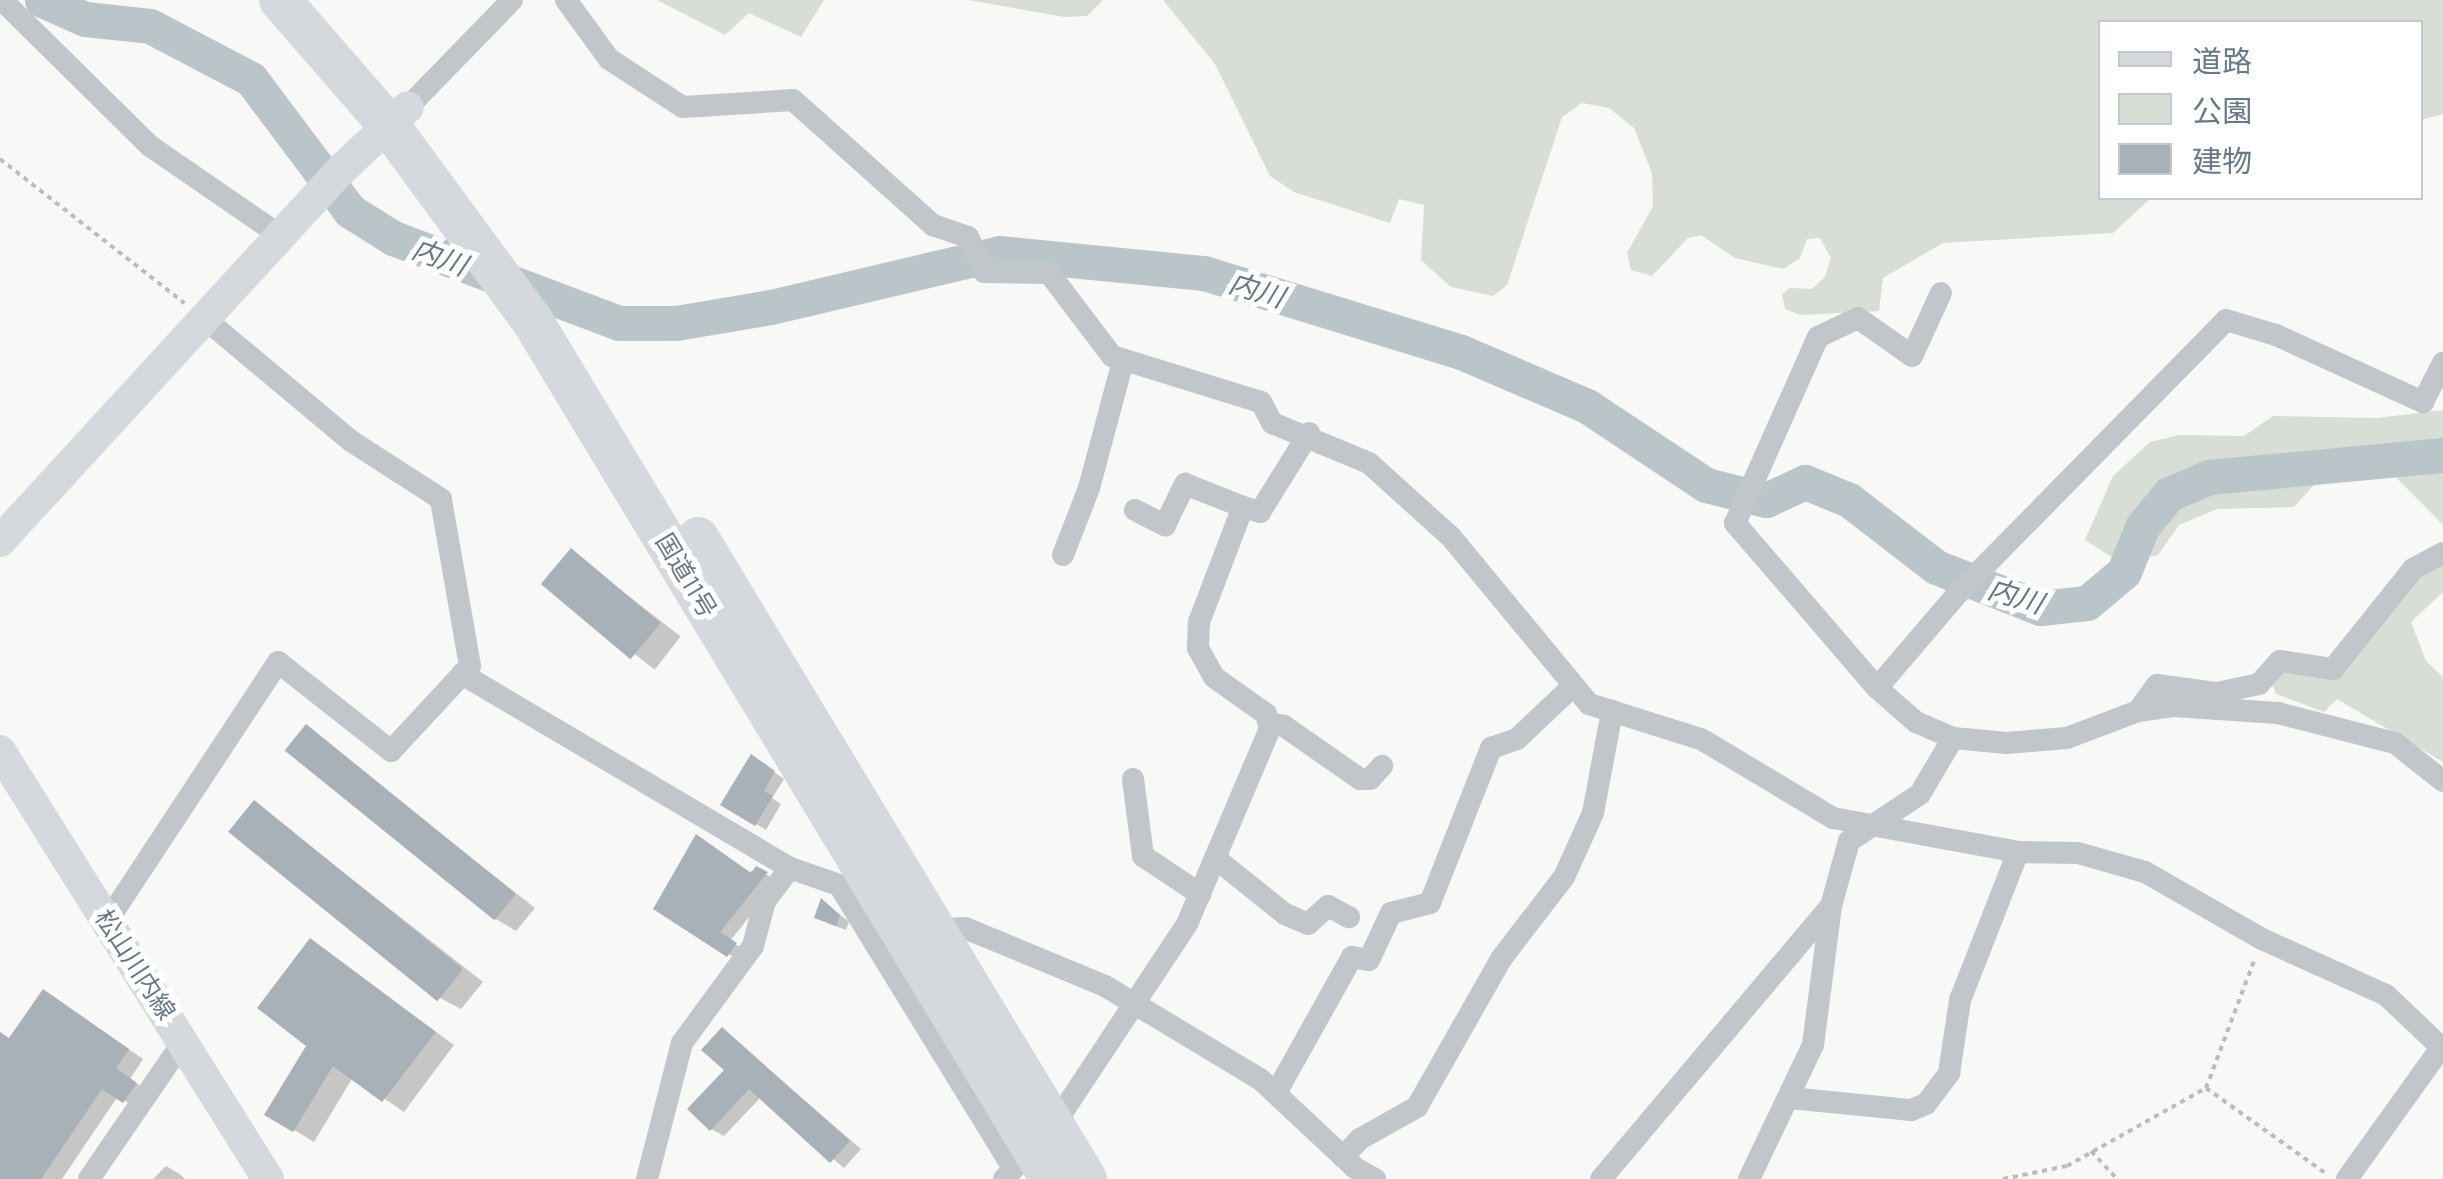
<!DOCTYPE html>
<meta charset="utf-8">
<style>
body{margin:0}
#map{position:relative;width:2443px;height:1179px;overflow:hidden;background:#f8f8f6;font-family:Barlow,"Noto Sans JP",sans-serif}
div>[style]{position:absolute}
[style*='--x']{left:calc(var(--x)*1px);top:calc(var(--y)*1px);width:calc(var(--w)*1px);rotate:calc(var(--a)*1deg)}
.green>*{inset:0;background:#d8ddd5}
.shadow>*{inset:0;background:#0003;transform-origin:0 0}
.river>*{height:35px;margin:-17.5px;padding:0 17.5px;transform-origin:17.5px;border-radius:17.5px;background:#b9c5c9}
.building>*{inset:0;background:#a8b1b7;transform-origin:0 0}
.path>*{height:4px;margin-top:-2px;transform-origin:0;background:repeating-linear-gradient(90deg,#b9bdc0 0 5px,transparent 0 10px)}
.street>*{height:22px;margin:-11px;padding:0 11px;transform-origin:11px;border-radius:11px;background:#c1c6ca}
.secondary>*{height:32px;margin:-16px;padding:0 16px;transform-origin:16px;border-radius:16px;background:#d5d9dd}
.highway>*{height:42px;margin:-21px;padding:0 21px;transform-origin:21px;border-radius:21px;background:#d5d9dd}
span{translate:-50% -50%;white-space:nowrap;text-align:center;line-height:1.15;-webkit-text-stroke:10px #fff;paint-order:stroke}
.street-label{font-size:25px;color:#677987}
.water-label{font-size:28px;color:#637a83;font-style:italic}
.legend{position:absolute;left:2098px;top:20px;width:325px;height:180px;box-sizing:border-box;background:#fff;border:2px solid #c2c9cf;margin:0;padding:12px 18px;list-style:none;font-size:30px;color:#677987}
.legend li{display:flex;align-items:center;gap:20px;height:50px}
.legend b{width:50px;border:2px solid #c2c9cf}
</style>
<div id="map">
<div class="green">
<div style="clip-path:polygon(657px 0,824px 0,801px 37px,749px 13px,725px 35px)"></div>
<div style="clip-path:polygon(968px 0,1103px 0,1087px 16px,1064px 17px)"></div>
<div style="clip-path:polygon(1163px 0,2443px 0,2443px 114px,2421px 120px,2420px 22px,2100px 22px,2100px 198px,2151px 198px,2113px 233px,1943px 243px,1883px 278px,1879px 311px,1800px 315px,1785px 309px,1782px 294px,1790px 288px,1812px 289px,1825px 277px,1831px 258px,1820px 238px,1807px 239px,1800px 258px,1783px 269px,1735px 258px,1701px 235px,1688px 238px,1652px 276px,1631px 270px,1627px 253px,1653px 206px,1652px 173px,1634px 128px,1609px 108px,1582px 103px,1562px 117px,1507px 285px,1493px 296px,1451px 287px,1421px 260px,1424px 205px,1399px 199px,1390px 223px,1294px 192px,1270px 176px,1215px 64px)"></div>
<div style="clip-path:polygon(2443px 410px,2443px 525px,2368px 449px,2344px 452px,2294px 507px,2217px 509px,2179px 525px,2158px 555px,2119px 562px,2085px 540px,2113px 476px,2150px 442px,2179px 435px,2244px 436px,2273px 416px,2377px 418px)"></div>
<div style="clip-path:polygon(2443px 550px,2443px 592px,2411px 622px,2426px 661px,2443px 677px,2443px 762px,2337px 699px,2324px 712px,2276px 694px,2271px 681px,2283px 670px,2337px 674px)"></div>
</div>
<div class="shadow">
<div style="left:571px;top:551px;width:139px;height:42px;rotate:38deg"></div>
<div style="clip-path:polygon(306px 727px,535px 908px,516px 931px,496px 919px)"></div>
<div style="clip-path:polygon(761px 763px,784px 779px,772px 798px,781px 804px,766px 830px,723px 804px)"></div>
<div style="clip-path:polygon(255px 803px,483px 982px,461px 1009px,440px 998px)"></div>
<div style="clip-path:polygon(757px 869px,778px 881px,730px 941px,747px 951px,740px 961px,656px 908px)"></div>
<div style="clip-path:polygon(823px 901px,849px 922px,846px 930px,827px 923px)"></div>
<div style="clip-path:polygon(311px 941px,454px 1045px,404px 1112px,353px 1077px,314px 1142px,268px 1114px,310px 1045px)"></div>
<div style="clip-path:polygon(58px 1001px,143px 1059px,130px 1079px,151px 1093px,139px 1110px,118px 1096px,62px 1179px,0 1179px,0 1034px,10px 1040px)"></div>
<div style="clip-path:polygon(723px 1030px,861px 1149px,844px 1168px,761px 1097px,724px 1136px,711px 1129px,727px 1070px)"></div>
<div style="clip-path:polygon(166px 1166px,181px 1175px,185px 1179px,153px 1179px)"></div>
</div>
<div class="river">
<div style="--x:42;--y:0;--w:47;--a:23.8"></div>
<div style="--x:85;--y:19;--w:65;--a:6.1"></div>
<div style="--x:150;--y:26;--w:114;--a:27.7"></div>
<div style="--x:251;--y:79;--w:165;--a:53.1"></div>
<div style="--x:350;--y:211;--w:51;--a:32.1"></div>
<div style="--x:393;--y:238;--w:241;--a:20.6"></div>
<div style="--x:619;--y:323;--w:57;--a:0"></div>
<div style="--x:676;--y:323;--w:96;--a:-9.6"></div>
<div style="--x:771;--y:307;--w:234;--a:-13.3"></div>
<div style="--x:999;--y:253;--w:206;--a:5.6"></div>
<div style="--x:1204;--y:273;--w:269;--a:17.1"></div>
<div style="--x:1461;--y:352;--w:137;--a:23.2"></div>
<div style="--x:1587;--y:406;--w:143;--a:33.6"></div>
<div style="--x:1706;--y:485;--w:62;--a:14"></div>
<div style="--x:1766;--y:500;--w:43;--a:-24.8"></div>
<div style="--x:1805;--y:482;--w:48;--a:22.2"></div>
<div style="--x:1849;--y:500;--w:110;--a:37.6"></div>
<div style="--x:1936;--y:567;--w:112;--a:21.5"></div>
<div style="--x:2040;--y:608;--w:47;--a:-6.1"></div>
<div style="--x:2087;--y:603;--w:48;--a:-40"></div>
<div style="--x:2124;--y:572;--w:48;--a:-68.2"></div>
<div style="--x:2142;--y:527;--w:43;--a:-50.7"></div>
<div style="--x:2169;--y:494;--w:43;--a:-23"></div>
<div style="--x:2209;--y:477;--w:235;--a:-5.4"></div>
</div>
<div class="building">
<div style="left:571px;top:548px;width:117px;height:47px;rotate:40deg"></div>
<div style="left:306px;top:724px;width:270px;height:34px;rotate:39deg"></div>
<div style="clip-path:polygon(751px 754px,775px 771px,764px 791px,773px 796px,755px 826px,720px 805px)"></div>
<div style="left:254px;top:800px;width:269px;height:41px;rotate:39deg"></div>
<div style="clip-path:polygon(696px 834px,751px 873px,756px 866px,768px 872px,720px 932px,737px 943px,727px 957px,653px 909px)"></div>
<div style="clip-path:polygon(821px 898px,840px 915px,836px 926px,814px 918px)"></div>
<div style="clip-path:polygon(310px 938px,436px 1032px,382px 1102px,333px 1066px,293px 1132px,264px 1115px,306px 1046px,257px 1008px)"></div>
<div style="clip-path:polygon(43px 989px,129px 1049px,116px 1068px,137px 1083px,123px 1103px,102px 1089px,41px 1179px,0 1179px,0 1032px,9px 1038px)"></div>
<div style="clip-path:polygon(722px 1027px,850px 1141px,830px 1163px,749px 1089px,710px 1131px,687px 1109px,724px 1070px,701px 1050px)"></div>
</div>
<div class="path">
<div style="--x:0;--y:159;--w:234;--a:38"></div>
<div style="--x:2206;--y:1088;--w:150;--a:35.5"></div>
<div style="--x:2091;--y:1151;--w:38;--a:47"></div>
<div style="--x:2003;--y:1179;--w:65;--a:-11.5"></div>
<div style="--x:2067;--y:1166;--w:159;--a:-29.3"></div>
<div style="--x:2206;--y:1088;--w:139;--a:-69.3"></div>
</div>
<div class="street">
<div style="--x:2;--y:0;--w:208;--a:44.6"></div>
<div style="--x:150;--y:146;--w:159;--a:34.5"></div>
<div style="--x:566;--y:0;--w:73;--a:53.9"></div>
<div style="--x:609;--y:59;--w:88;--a:33"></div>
<div style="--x:683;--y:107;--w:110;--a:-3.6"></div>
<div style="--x:793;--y:100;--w:188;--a:41.8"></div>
<div style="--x:933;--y:225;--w:37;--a:19"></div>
<div style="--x:968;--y:237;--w:38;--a:65"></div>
<div style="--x:984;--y:272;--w:65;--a:0.9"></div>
<div style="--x:1049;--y:273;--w:104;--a:52.8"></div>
<div style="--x:1112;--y:356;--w:156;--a:17.2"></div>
<div style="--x:1261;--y:402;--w:24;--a:62"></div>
<div style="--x:1272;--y:423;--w:105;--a:22.4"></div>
<div style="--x:1369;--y:463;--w:110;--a:42.1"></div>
<div style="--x:1451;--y:537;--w:217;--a:50.4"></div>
<div style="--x:1589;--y:704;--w:117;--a:17.4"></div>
<div style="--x:1701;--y:739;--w:154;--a:30.9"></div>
<div style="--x:1833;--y:818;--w:188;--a:10.4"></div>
<div style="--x:2018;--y:852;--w:60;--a:1"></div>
<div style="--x:2078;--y:853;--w:70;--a:15.8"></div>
<div style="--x:2145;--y:872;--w:135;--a:29.8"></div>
<div style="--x:2262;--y:939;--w:136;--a:24.3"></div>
<div style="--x:2386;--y:995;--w:79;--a:43.5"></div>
<div style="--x:408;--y:107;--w:149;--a:-45.8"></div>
<div style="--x:1941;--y:293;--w:69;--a:114.7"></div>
<div style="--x:1912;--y:356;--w:66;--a:-144.9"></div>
<div style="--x:1858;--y:318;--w:44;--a:154.6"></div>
<div style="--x:1818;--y:337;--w:204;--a:114"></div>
<div style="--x:1735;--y:523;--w:218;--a:49.3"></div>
<div style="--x:1877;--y:688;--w:52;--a:41.1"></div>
<div style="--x:1916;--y:722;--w:40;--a:23.4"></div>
<div style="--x:1953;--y:738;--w:54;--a:5.3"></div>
<div style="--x:2007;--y:743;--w:60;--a:-4.8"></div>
<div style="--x:2067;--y:738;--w:76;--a:-20.8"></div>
<div style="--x:2138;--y:711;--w:35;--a:-8"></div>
<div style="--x:2173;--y:706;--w:105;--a:3.8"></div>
<div style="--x:2278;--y:713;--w:121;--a:14.4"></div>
<div style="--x:2395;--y:743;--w:61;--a:38.4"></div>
<div style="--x:1135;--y:510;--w:34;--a:27"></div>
<div style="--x:1165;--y:525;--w:46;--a:-64"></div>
<div style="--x:1185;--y:484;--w:62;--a:21.6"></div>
<div style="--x:1063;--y:555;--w:72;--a:-68.8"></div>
<div style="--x:1089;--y:488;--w:131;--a:-75"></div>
<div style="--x:462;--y:674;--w:381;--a:30.6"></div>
<div style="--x:790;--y:868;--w:52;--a:19.1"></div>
<div style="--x:839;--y:885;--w:332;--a:58.4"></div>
<div style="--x:1877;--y:688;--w:126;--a:-49.5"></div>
<div style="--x:1959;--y:592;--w:381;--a:-45.5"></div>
<div style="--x:2226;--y:320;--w:52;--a:16.7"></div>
<div style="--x:2276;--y:335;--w:162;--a:24.5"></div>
<div style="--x:2423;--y:402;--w:44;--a:-62.9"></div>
<div style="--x:2138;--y:711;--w:32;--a:-54"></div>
<div style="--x:2157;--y:685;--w:61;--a:7.6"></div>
<div style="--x:2217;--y:693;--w:43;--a:-12.1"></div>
<div style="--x:2259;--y:684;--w:31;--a:-48"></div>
<div style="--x:2280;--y:661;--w:54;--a:8.6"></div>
<div style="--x:2333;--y:669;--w:128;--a:-51.3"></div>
<div style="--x:2413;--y:569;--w:34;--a:-28"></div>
<div style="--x:1269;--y:723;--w:15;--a:11"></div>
<div style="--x:1284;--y:726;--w:93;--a:34.9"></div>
<div style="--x:1360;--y:779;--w:10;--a:0"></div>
<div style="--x:1370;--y:779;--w:18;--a:-47"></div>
<div style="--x:1133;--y:779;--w:78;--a:82.6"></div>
<div style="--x:1143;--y:856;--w:69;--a:33.7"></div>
<div style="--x:1215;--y:858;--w:90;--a:38.7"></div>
<div style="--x:1285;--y:914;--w:25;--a:23"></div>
<div style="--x:1308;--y:924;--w:27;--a:-42"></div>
<div style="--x:1328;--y:906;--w:24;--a:28"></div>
<div style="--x:108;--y:920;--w:309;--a:-56.6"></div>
<div style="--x:278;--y:662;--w:144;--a:38.2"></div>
<div style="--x:391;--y:751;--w:116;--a:-47.1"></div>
<div style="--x:470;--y:666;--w:169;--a:-99.9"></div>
<div style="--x:441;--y:499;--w:107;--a:-147.2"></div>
<div style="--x:351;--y:441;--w:192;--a:-140.1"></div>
<div style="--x:936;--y:930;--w:29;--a:-4"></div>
<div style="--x:965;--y:928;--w:152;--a:22.5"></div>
<div style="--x:1105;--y:986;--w:181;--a:31"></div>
<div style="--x:1260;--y:1079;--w:130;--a:43.1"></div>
<div style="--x:1355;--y:1168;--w:23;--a:29"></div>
<div style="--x:1276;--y:1093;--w:156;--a:-60.8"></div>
<div style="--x:1352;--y:957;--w:17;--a:10"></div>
<div style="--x:1369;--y:960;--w:52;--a:-64.9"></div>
<div style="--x:1391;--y:913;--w:40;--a:-14.4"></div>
<div style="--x:1430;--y:903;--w:167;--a:-68.5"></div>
<div style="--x:1491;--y:748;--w:28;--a:-19"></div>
<div style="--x:1517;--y:739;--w:76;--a:-43.4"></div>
<div style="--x:1790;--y:1098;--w:122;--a:5.7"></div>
<div style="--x:1911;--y:1110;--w:16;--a:-22"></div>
<div style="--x:1926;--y:1104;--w:39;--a:-53"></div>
<div style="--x:1949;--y:1073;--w:74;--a:-81.4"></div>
<div style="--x:1960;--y:1000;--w:159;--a:-68.6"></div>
<div style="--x:1343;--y:1157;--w:25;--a:-47"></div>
<div style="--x:1360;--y:1139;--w:65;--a:-29.3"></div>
<div style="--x:1417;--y:1107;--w:170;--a:-60.4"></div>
<div style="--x:1501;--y:959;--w:103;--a:-52.5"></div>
<div style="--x:1564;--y:877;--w:70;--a:-65.6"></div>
<div style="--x:1593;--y:813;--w:104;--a:-79.4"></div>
<div style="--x:89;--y:1179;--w:170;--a:-55.6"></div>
<div style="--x:647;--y:1179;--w:140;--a:-75.6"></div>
<div style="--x:682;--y:1043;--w:120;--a:-53.8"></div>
<div style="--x:753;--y:946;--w:47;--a:-75.1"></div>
<div style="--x:765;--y:901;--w:41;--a:-52.9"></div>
<div style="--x:1004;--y:1179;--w:74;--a:-47.2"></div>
<div style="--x:1054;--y:1125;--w:241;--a:-56.5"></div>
<div style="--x:1187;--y:924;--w:213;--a:-67"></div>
<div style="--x:1270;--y:728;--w:15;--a:-106"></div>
<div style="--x:1266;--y:714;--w:64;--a:-144.6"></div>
<div style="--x:1214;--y:677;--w:33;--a:-119"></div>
<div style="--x:1198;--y:648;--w:26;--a:-88"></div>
<div style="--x:1199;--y:622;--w:123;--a:-69.1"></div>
<div style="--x:1243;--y:507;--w:18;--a:16"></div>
<div style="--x:1260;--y:512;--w:93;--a:-58.2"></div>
<div style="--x:1601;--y:1179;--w:357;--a:-49.9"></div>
<div style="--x:1749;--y:1179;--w:148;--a:-64.5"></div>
<div style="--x:1813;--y:1045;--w:140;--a:-82.6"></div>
<div style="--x:1831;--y:906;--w:67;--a:-74.5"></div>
<div style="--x:1849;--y:841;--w:85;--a:-33.5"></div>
<div style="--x:1920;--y:794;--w:65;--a:-59.5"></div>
<div style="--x:2347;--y:1179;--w:165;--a:-54.4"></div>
</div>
<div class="secondary">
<div style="--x:0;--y:541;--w:502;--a:-47.42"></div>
<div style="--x:340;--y:171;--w:93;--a:-43.3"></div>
<div style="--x:0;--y:751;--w:505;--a:57.95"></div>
</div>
<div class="highway">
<div style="--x:280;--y:0;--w:163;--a:49"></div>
<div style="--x:387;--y:123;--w:247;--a:53.7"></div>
<div style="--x:533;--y:322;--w:1001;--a:58.85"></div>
<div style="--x:698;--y:538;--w:749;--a:58.81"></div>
</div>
<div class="street-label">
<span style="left:687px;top:575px;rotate:59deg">国道11号</span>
<span style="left:136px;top:964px;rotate:57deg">松山川内線</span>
</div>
<div class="water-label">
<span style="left:440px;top:256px;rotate:20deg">内川</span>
<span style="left:1257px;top:289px;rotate:17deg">内川</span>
<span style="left:2016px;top:595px;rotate:17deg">内川</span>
</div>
<ul class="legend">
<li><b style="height:12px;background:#d5d9dd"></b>道路</li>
<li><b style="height:28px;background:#d8ddd5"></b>公園</li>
<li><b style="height:28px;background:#a8b1b7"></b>建物</li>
</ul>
</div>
